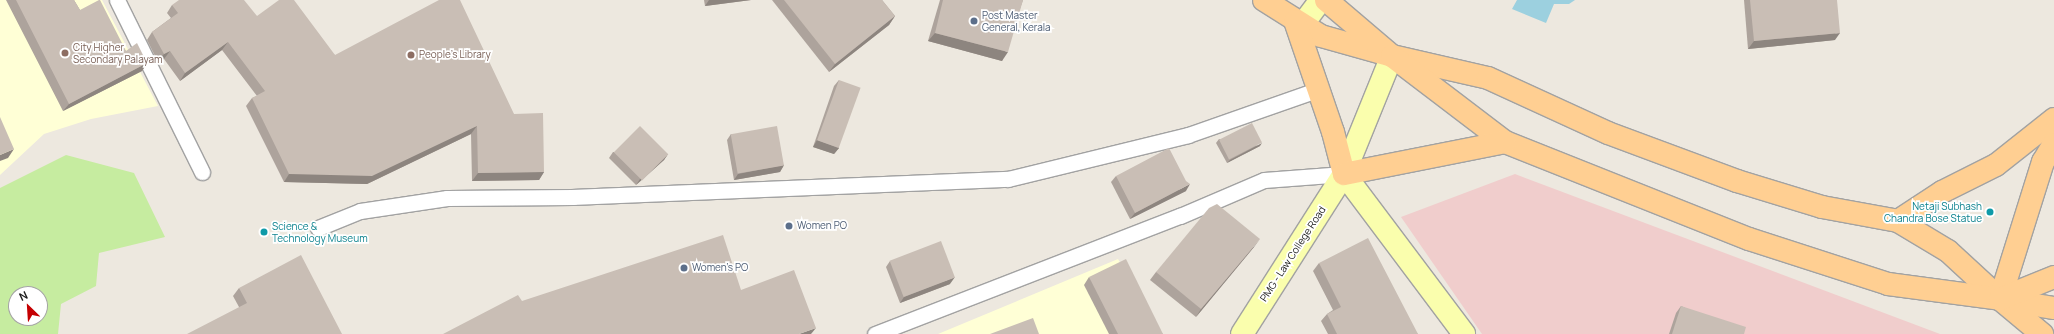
<!DOCTYPE html>
<style>
body{margin:0}
#map{position:relative;width:2054px;height:334px;overflow:hidden;background:#ede8df;font-family:Manrope,sans-serif}
div>[style]{position:absolute}
[style*='--x']{left:calc(var(--x)*1px);top:calc(var(--y)*1px);width:calc(var(--w)*1px);rotate:calc(var(--a)*1deg)}
.commercial>*{inset:0;background:#f0cdcc}
.education>*{inset:0;background:#ffffd6}
.grass>*{inset:0;background:#c6eca0}
.water>*{inset:0;background:#9cd0df}
.roads{filter:drop-shadow(1px 0 #a2a2a2) drop-shadow(-1px 0 #a2a2a2) drop-shadow(0 1px #a2a2a2) drop-shadow(0 -1px #a2a2a2)}
.lane>*{height:15px;margin:-7.5px;padding:0 7.5px;transform-origin:7.5px;border-radius:7.5px;background:#fff}
.secondary>*{height:22px;margin:-11px;padding:0 11px;transform-origin:11px;border-radius:11px;background:#fafead}
.primary>*{height:22px;margin:-11px;padding:0 11px;transform-origin:11px;border-radius:11px;background:#ffcf92}
.wall>*{inset:0;background:#ada39c}
.shaded-wall>*{inset:0;background:#8d857f}
.building>*{inset:0;background:#c9beb5;transform-origin:0 0}
.dots>*{width:11px;height:11px;translate:-50% -50%;box-sizing:border-box;border:2px solid #fff;border-radius:50%}
span{translate:-50% -50%;white-space:nowrap;text-align:center;line-height:1.15;-webkit-text-stroke:3.5px #fff;paint-order:stroke}
.service-label{font-size:10px;color:#4e5e75}
.left{translate:0 -50%;text-align:left}
.education-label{font-size:10px;color:#785e54}
.culture-label{font-size:10px;color:#0d838f}
.right{translate:-100% -50%;text-align:right}
.street-label{font-size:10px;color:#1b1b1b}
.north{position:absolute;left:8px;top:286px;width:40px;height:40px;box-sizing:border-box;background:#fff;border:1px solid #a4a4a4;border-radius:50%;rotate:335deg;font-size:11px;font-weight:700;line-height:16px;text-align:center;color:#1b1b1b}
.north::after{content:'';display:block;margin:auto;width:14px;height:18px;background:#c50002;clip-path:polygon(50% 0,100% 100%,50% 72%,0 100%)}
</style>
<div id="map">
<div class="commercial">
<div style="clip-path:polygon(1515px 174px,1940px 334px,1482px 334px,1401px 217px)"></div>
</div>
<div class="education">
<div style="clip-path:polygon(0 0,102px 0,158px 106px,91px 119px,44px 134px,0 175px)"></div>
<div style="clip-path:polygon(1118px 259px,1162px 334px,938px 334px)"></div>
</div>
<div class="grass">
<div style="clip-path:polygon(evenodd,66px 155px,134px 173px,165px 237px,99px 253px,96px 286px,61px 304px,58px 334px,0 334px,0 188px,66px 155px,16px 294px,40px 294px,40px 318px,16px 318px,16px 294px)"></div>
</div>
<div class="water">
<div style="clip-path:polygon(1517px 0,1575px 0,1569px 4px,1554px 4px,1546px 23px,1512px 9px)"></div>
</div>
<div class="roads">
<div class="lane">
<div style="--x:117;--y:0;--w:192;--a:63.7"></div>
<div style="--x:318;--y:228;--w:45;--a:-22"></div>
<div style="--x:360;--y:211;--w:88;--a:-8.5"></div>
<div style="--x:447;--y:198;--w:126;--a:-0.5"></div>
<div style="--x:573;--y:197;--w:435;--a:-2.4"></div>
<div style="--x:1008;--y:179;--w:185;--a:-13.7"></div>
<div style="--x:1188;--y:135;--w:139;--a:-19.3"></div>
<div style="--x:875;--y:334;--w:327;--a:-21.2"></div>
<div style="--x:1180;--y:216;--w:91;--a:-23.2"></div>
<div style="--x:1264;--y:180;--w:80;--a:-4.3"></div>
</div>
<div class="secondary">
<div style="--x:1302;--y:25;--w:31;--a:-53"></div>
<div style="--x:1344;--y:174;--w:200;--a:53.1"></div>
<div style="--x:1242;--y:334;--w:190;--a:-57.5"></div>
<div style="--x:1344;--y:174;--w:127;--a:-67.9"></div>
</div>
<div class="primary">
<div style="--x:1264;--y:0;--w:67;--a:32.3"></div>
<div style="--x:1321;--y:36;--w:74;--a:15.7"></div>
<div style="--x:1392;--y:56;--w:98;--a:12.9"></div>
<div style="--x:1488;--y:78;--w:132;--a:24.6"></div>
<div style="--x:1608;--y:133;--w:138;--a:20.4"></div>
<div style="--x:1737;--y:181;--w:89;--a:17"></div>
<div style="--x:1822;--y:207;--w:77;--a:10.4"></div>
<div style="--x:1898;--y:221;--w:58;--a:31"></div>
<div style="--x:1948;--y:251;--w:71;--a:42.7"></div>
<div style="--x:2000;--y:299;--w:55;--a:9.5"></div>
<div style="--x:1326;--y:0;--w:87;--a:40.3"></div>
<div style="--x:1392;--y:56;--w:142;--a:37.3"></div>
<div style="--x:1505;--y:142;--w:263;--a:21.7"></div>
<div style="--x:1749;--y:239;--w:146;--a:17.9"></div>
<div style="--x:1888;--y:284;--w:113;--a:7.6"></div>
<div style="--x:2000;--y:299;--w:55;--a:39.8"></div>
<div style="--x:1295;--y:21;--w:117;--a:71.1"></div>
<div style="--x:1333;--y:132;--w:43;--a:75.3"></div>
<div style="--x:1344;--y:174;--w:164;--a:-11.2"></div>
<div style="--x:1898;--y:221;--w:53;--a:-33.4"></div>
<div style="--x:1942;--y:192;--w:60;--a:-26.6"></div>
<div style="--x:1996;--y:165;--w:74;--a:-38.4"></div>
<div style="--x:2000;--y:299;--w:144;--a:-72.6"></div>
<div style="--x:2043;--y:162;--w:21;--a:-59"></div>
<div style="--x:2000;--y:299;--w:58;--a:-22.2"></div>
</div>
</div>
<div class="wall">
<div style="clip-path:polygon(6px 0,74px 0,80px 10px,126px 51px,147px 63px,142px 71px,63px 111px)"></div>
<div style="clip-path:polygon(704px 0,751px 0,705px 6px)"></div>
<div style="clip-path:polygon(772px 0,882px 0,895px 16px,889px 25px,829px 72px)"></div>
<div style="clip-path:polygon(940px 0,1023px 0,1002px 61px,928px 41px)"></div>
<div style="clip-path:polygon(1744px 0,1837px 0,1835px 40px,1748px 49px)"></div>
<div style="clip-path:polygon(172px 5px,257px 16px,335px 55px,514px 114px,544px 172px,539px 180px,472px 181px,471px 134px,367px 184px,284px 182px,246px 106px,252px 98px,257px 96px,222px 50px,180px 81px,164px 59px,158px 62px,147px 40px,152px 32px,171px 18px,167px 13px)"></div>
<div style="clip-path:polygon(839px 80px,839px 148px,834px 154px,813px 147px,834px 86px)"></div>
<div style="clip-path:polygon(731px 134px,784px 165px,780px 172px,734px 180px,727px 140px)"></div>
<div style="clip-path:polygon(1219px 139px,1260px 146px,1227px 163px,1216px 143px)"></div>
<div style="clip-path:polygon(613px 152px,668px 154px,664px 160px,636px 185px,609px 158px)"></div>
<div style="clip-path:polygon(1116px 176px,1186px 191px,1130px 219px,1111px 182px)"></div>
<div style="clip-path:polygon(1254px 247px,1196px 317px,1150px 280px,1156px 272px)"></div>
<div style="clip-path:polygon(890px 261px,950px 284px,900px 303px,886px 267px)"></div>
<div style="clip-path:polygon(1319px 263px,1418px 334px,1328px 334px,1321px 321px,1327px 314px,1333px 310px,1313px 271px)"></div>
<div style="clip-path:polygon(1089px 277px,1163px 334px,1109px 334px,1084px 285px)"></div>
<div style="clip-path:polygon(239px 288px,342px 334px,239px 307px,233px 296px)"></div>
<div style="clip-path:polygon(1681px 306px,1744px 334px,1669px 334px,1676px 313px)"></div>
</div>
<div class="shaded-wall">
<div style="clip-path:polygon(709px 0,751px 0,705px 6px)"></div>
<div style="clip-path:polygon(895px 16px,889px 25px,829px 72px,835px 64px)"></div>
<div style="clip-path:polygon(935px 33px,1008px 52px,1002px 61px,928px 41px)"></div>
<div style="clip-path:polygon(1840px 33px,1835px 40px,1748px 49px,1754px 41px)"></div>
<div style="clip-path:polygon(228px 42px,222px 50px,180px 81px,185px 73px)"></div>
<div style="clip-path:polygon(170px 51px,164px 59px,158px 62px,164px 54px)"></div>
<div style="clip-path:polygon(147px 63px,142px 71px,63px 111px,69px 104px)"></div>
<div style="clip-path:polygon(477px 126px,471px 134px,367px 184px,284px 182px,289px 174px)"></div>
<div style="clip-path:polygon(817px 140px,839px 148px,834px 154px,813px 147px)"></div>
<div style="clip-path:polygon(1262px 143px,1260px 146px,1227px 163px,1230px 160px)"></div>
<div style="clip-path:polygon(14px 149px,8px 158px,0 161px,0 155px)"></div>
<div style="clip-path:polygon(668px 154px,664px 160px,636px 185px,640px 179px)"></div>
<div style="clip-path:polygon(784px 165px,780px 172px,734px 180px,738px 174px)"></div>
<div style="clip-path:polygon(544px 172px,539px 180px,472px 181px,478px 173px)"></div>
<div style="clip-path:polygon(1190px 184px,1186px 191px,1130px 219px,1135px 213px)"></div>
<div style="clip-path:polygon(1260px 239px,1254px 247px,1196px 317px,1201px 309px)"></div>
<div style="clip-path:polygon(955px 277px,950px 284px,900px 303px,904px 297px)"></div>
<div style="clip-path:polygon(816px 328px,811px 334px,799px 334px)"></div>
</div>
<div class="building">
<div style="clip-path:polygon(16px 0,74px 0,80px 10px,99px 0,100px 0,126px 51px,137px 43px,147px 63px,69px 104px)"></div>
<div style="clip-path:polygon(179px 0,244px 0,257px 16px,279px 0,294px 0,335px 55px,439px 0,460px 0,514px 114px,543px 113px,544px 172px,478px 173px,477px 126px,372px 176px,289px 174px,252px 98px,265px 91px,228px 42px,185px 73px,170px 51px,164px 54px,152px 32px,178px 13px,172px 5px)"></div>
<div style="clip-path:polygon(784px 0,882px 0,895px 16px,835px 64px)"></div>
<div style="clip-path:polygon(943px 0,1023px 0,1008px 52px,935px 33px)"></div>
<div style="clip-path:polygon(1750px 0,1837px 0,1840px 33px,1754px 41px)"></div>
<div style="left:839px;top:80px;width:23px;height:64px;rotate:20deg"></div>
<div style="clip-path:polygon(0 117px,14px 149px,0 155px)"></div>
<div style="left:1252px;top:123px;width:22px;height:37px;rotate:63deg"></div>
<div style="left:640px;top:126px;width:40px;height:37px;rotate:45deg"></div>
<div style="left:777px;top:126px;width:40px;height:47px;rotate:80deg"></div>
<div style="clip-path:polygon(1169px 148px,1186px 181px,1190px 184px,1135px 213px,1116px 176px)"></div>
<div style="clip-path:polygon(1217px 204px,1260px 239px,1201px 309px,1156px 272px,1209px 208px)"></div>
<div style="clip-path:polygon(723px 235px,741px 290px,794px 270px,816px 328px,799px 334px,443px 334px,518px 295px,522px 301px)"></div>
<div style="clip-path:polygon(1368px 238px,1418px 334px,1337px 334px,1327px 314px,1341px 307px,1319px 263px)"></div>
<div style="left:941px;top:241px;width:39px;height:55px;rotate:69deg"></div>
<div style="clip-path:polygon(301px 255px,342px 334px,187px 334px,247px 303px,239px 288px)"></div>
<div style="clip-path:polygon(1126px 259px,1163px 334px,1118px 334px,1089px 277px)"></div>
<div style="clip-path:polygon(1681px 306px,1746px 327px,1744px 334px,1672px 334px)"></div>
<div style="clip-path:polygon(1033px 318px,1039px 334px,990px 334px)"></div>
</div>
<div class="dots">
<div style="left:974px;top:21px;background:#5c6f8a"></div>
<div style="left:65px;top:53px;background:#8d6e63"></div>
<div style="left:411px;top:55px;background:#8d6e63"></div>
<div style="left:1990px;top:212px;background:#0f9aa8"></div>
<div style="left:789px;top:226px;background:#5c6f8a"></div>
<div style="left:264px;top:232px;background:#0f9aa8"></div>
<div style="left:684px;top:268px;background:#5c6f8a"></div>
</div>
<div class="service-label">
<span class="left" style="left:982px;top:21px">Post Master<br>General, Kerala</span>
<span class="left" style="left:797px;top:226px">Women PO</span>
<span class="left" style="left:692px;top:268px">Women's PO</span>
</div>
<div class="education-label">
<span class="left" style="left:73px;top:53px">City Higher<br>Secondary Palayam</span>
<span class="left" style="left:419px;top:55px">People's Library</span>
</div>
<div class="culture-label">
<span class="right" style="left:1982px;top:212px">Netaji Subhash<br>Chandra Bose Statue</span>
<span class="left" style="left:272px;top:232px">Science &amp;<br>Technology Museum</span>
</div>
<div class="street-label">
<span style="left:1293px;top:254px;rotate:-57deg">PMG - Law College Road</span>
</div>
<div class="north">N</div>
</div>
